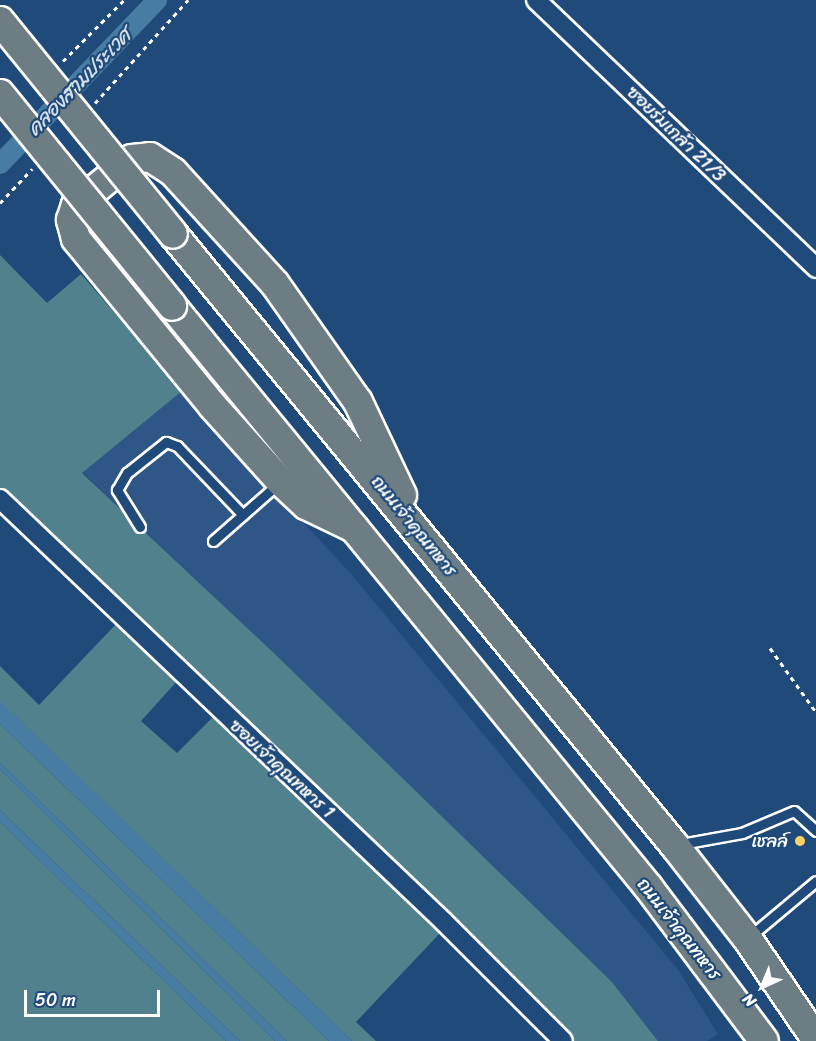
<!DOCTYPE html>
<meta charset="utf-8">
<style>
body{margin:0}
#map{position:relative;width:816px;height:1041px;overflow:hidden;background:#1f4a7a;font-family:Sriracha,"Playpen Sans Thai",sans-serif}
div>[style]{position:absolute}
[style*='--x']{left:calc(var(--x)*1px);top:calc(var(--y)*1px);width:calc(var(--w)*1px);rotate:calc(var(--a)*1deg)}
.built>*{inset:0;background:#2e5686}
.green>*{inset:0;background:#51818c}
.water>*{inset:0;background:#477da3}
.canal>*{height:20px;margin:-10px;padding:0 10px;transform-origin:10px;border-radius:10px;background:#477da3}
.path>*{height:3px;margin-top:-1.5px;transform-origin:0;background:repeating-linear-gradient(90deg,#fff 0 4.5px,transparent 0 9px)}
.roads{filter:drop-shadow(2px 0 #fff) drop-shadow(-2px 0 #fff) drop-shadow(0 2px #fff) drop-shadow(0 -2px #fff)}
.lane>*{height:9px;margin:-4.5px;padding:0 4.5px;transform-origin:4.5px;border-radius:4.5px;background:#1f4a7a}
.street>*{height:18px;margin:-9px;padding:0 9px;transform-origin:9px;border-radius:9px;background:#1f4a7a}
.primary>*{height:28px;margin:-14px;padding:0 14px;transform-origin:14px;border-radius:14px;background:#6d7d84}
.bridges{filter:drop-shadow(2px 0 #fff) drop-shadow(-2px 0 #fff) drop-shadow(0 2px #fff) drop-shadow(0 -2px #fff)}
.primary-bridge>*{height:28px;margin:-14px;padding:0 14px;transform-origin:14px;border-radius:14px;background:#6d7d84}
.dots>*{width:16px;height:16px;translate:-50% -50%;box-sizing:border-box;border:3px solid #1f4a7a;border-radius:50%}
span{translate:-50% -50%;white-space:nowrap;text-align:center;line-height:1.15;-webkit-text-stroke:4.5px #1f4a7a;paint-order:stroke}
.street-label{font-size:18px;color:#fff}
.poi-label{font-size:18px;color:#fff}
.right{translate:-100% -50%;text-align:right}
.water-label{font-size:20px;color:#d1dee8;font-style:italic}
.north{position:absolute;left:732px;top:957px;width:60px;height:60px;-webkit-text-stroke:4px #1f4a7a;paint-order:stroke;rotate:224deg;font-size:16px;font-weight:700;line-height:24px;text-align:center;color:#fff}
.north::after{content:'';display:block;margin:auto;width:21px;height:27px;background:#fff;clip-path:polygon(50% 0,100% 100%,50% 72%,0 100%)}
.scale{position:absolute;left:24px;top:990px;width:136px;height:27px;box-sizing:border-box;border:3px solid #fff;border-top:0;padding-left:8px;font-size:18px;line-height:21px;white-space:nowrap;color:#fff;-webkit-text-stroke:4px #1f4a7a;paint-order:stroke}
</style>
<div id="map">
<div class="built">
<div style="clip-path:polygon(182px 391px,352px 575px,679px 971px,718px 1034px,707px 1041px,658px 1041px,612px 982px,276px 655px,82px 472px)"></div>
</div>
<div class="green">
<div style="clip-path:polygon(0 255px,47px 303px,81px 274px,182px 391px,82px 473px,276px 655px,612px 982px,658px 1041px,572px 1041px,0 490px)"></div>
<div style="clip-path:polygon(118px 622px,179px 679px,141px 721px,177px 753px,214px 716px,442px 931px,356px 1022px,376px 1041px,352px 1041px,0 702px,0 666px,39px 705px)"></div>
<div style="clip-path:polygon(0 724px,329px 1041px,287px 1041px,0 763px)"></div>
<div style="clip-path:polygon(0 769px,275px 1041px,240px 1041px,0 810px)"></div>
<div style="clip-path:polygon(0 822px,226px 1041px,0 1041px)"></div>
</div>
<div class="water">
<div style="clip-path:polygon(0 702px,0 701px,352px 1041px,329px 1041px,0 724px)"></div>
<div style="clip-path:polygon(0 763px,287px 1041px,275px 1041px,0 769px)"></div>
<div style="clip-path:polygon(0 810px,240px 1041px,226px 1041px,0 822px)"></div>
</div>
<div class="canal">
<div style="--x:0;--y:164;--w:227;--a:-46.2"></div>
</div>
<div class="path">
<div style="--x:63;--y:61;--w:86;--a:-45"></div>
<div style="--x:95;--y:103;--w:139;--a:-47.9"></div>
<div style="--x:0;--y:203;--w:47;--a:-46.7"></div>
<div style="--x:770;--y:648;--w:79;--a:54.3"></div>
</div>
<div class="roads">
<div class="lane">
<div style="--x:140;--y:527;--w:44;--a:-121.9"></div>
<div style="--x:117;--y:490;--w:20;--a:-60"></div>
<div style="--x:127;--y:473;--w:50;--a:-38.5"></div>
<div style="--x:166;--y:442;--w:12;--a:20"></div>
<div style="--x:177;--y:446;--w:95;--a:46.3"></div>
<div style="--x:213;--y:541;--w:88;--a:-41.3"></div>
<div style="--x:681;--y:844;--w:62;--a:-10.2"></div>
<div style="--x:742;--y:833;--w:56;--a:-22.9"></div>
<div style="--x:794;--y:811;--w:30;--a:42"></div>
<div style="--x:749;--y:937;--w:87;--a:-39.9"></div>
</div>
<div class="street">
<div style="--x:536;--y:0;--w:388;--a:43.7"></div>
<div style="--x:0;--y:499;--w:613;--a:43.61"></div>
<div style="--x:444;--y:922;--w:168;--a:45"></div>
</div>
<div class="primary">
<div style="--x:173;--y:234;--w:792;--a:50.64"></div>
<div style="--x:675;--y:846;--w:117;--a:52"></div>
<div style="--x:747;--y:938;--w:122;--a:55.7"></div>
<div style="--x:172;--y:306;--w:752;--a:50.66"></div>
<div style="--x:649;--y:888;--w:191;--a:53.1"></div>
<div style="--x:354;--y:528;--w:53;--a:-154.4"></div>
<div style="--x:306;--y:505;--w:34;--a:-137"></div>
<div style="--x:281;--y:482;--w:103;--a:-131.9"></div>
<div style="--x:212;--y:405;--w:215;--a:-129.3"></div>
<div style="--x:76;--y:239;--w:20;--a:-105"></div>
<div style="--x:71;--y:220;--w:16;--a:-72"></div>
<div style="--x:76;--y:205;--w:72;--a:-39.4"></div>
<div style="--x:132;--y:159;--w:18;--a:-6"></div>
<div style="--x:150;--y:157;--w:27;--a:33"></div>
<div style="--x:173;--y:172;--w:151;--a:47.7"></div>
<div style="--x:275;--y:284;--w:144;--a:54.9"></div>
<div style="--x:358;--y:402;--w:103;--a:64.7"></div>
</div>
</div>
<div class="bridges">
<div class="primary-bridge">
<div style="--x:0;--y:21;--w:274;--a:50.9"></div>
<div style="--x:0;--y:94;--w:273;--a:50.9"></div>
</div>
</div>
<div class="dots">
<div style="left:800px;top:841px;background:#ffd166"></div>
</div>
<div class="street-label">
<span style="left:676px;top:134px;rotate:44deg">ซอยร่มเกล้า 21/3</span>
<span style="left:414px;top:526px;rotate:51deg">ถนนเจ้าคุณทหาร</span>
<span style="left:282px;top:769px;rotate:43deg">ซอยเจ้าคุณทหาร 1</span>
<span style="left:679px;top:929px;rotate:52deg">ถนนเจ้าคุณทหาร</span>
</div>
<div class="poi-label">
<span class="right" style="left:788px;top:841px">เชลล์</span>
</div>
<div class="water-label">
<span style="left:79px;top:82px;rotate:-46deg">คลองสามประเวศ</span>
</div>
<div class="north">N</div>
<div class="scale">50 m</div>
</div>
